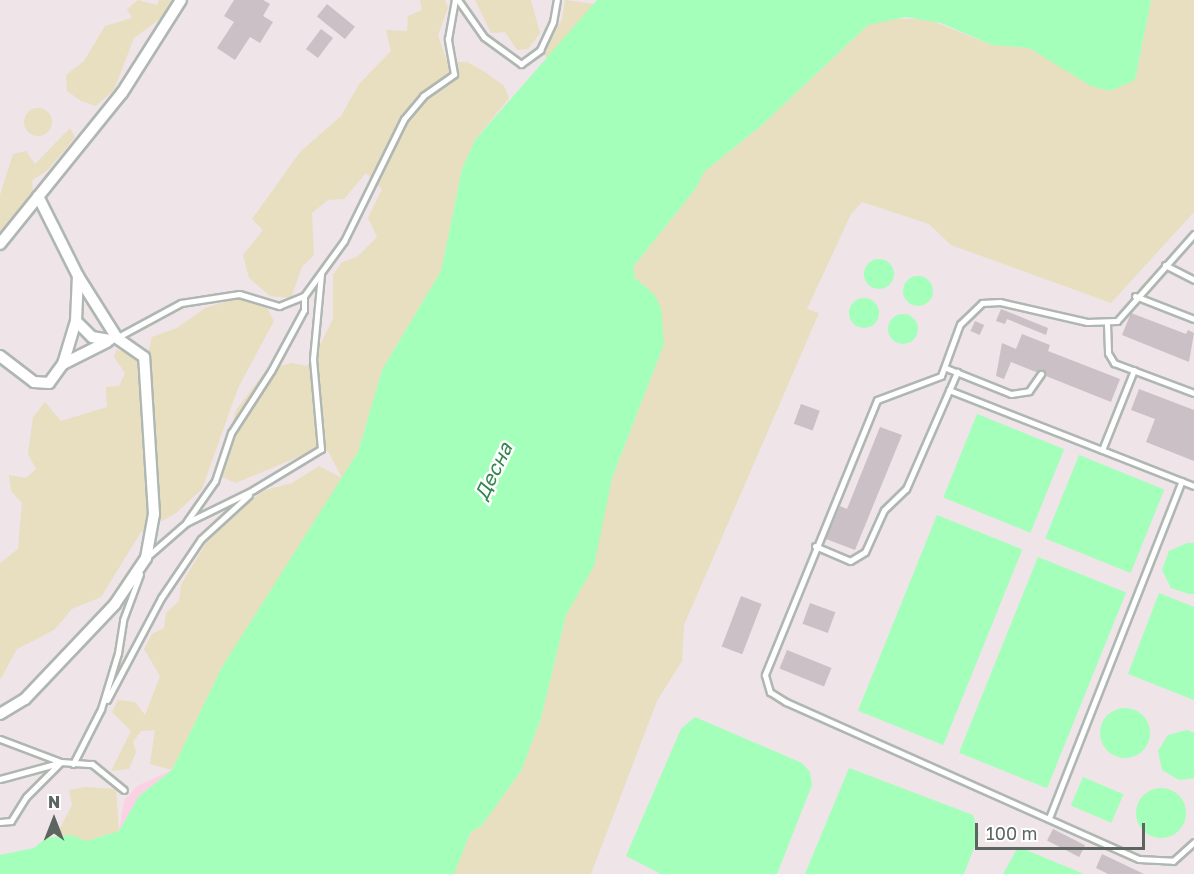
<!DOCTYPE html>
<meta charset="utf-8">
<style>
body{margin:0}
#map{position:relative;width:1194px;height:874px;overflow:hidden;background:#efe4e8;font-family:"Golos Text",sans-serif}
div>[style]{position:absolute}
[style*='--x']{left:calc(var(--x)*1px);top:calc(var(--y)*1px);width:calc(var(--w)*1px);rotate:calc(var(--a)*1deg)}
.green>*{inset:0;background:#e7dfc0}
.round{border-radius:50%}
.sand>*{inset:0;background:#fbd2e4}
.water>*{inset:0;background:#a3ffba;transform-origin:0 0}
.building>*{inset:0;background:#cac0c5;transform-origin:0 0}
.roads{filter:drop-shadow(2px 0 #afb7b2) drop-shadow(-2px 0 #afb7b2) drop-shadow(0 2px #afb7b2) drop-shadow(0 -2px #afb7b2)}
.service>*{height:5px;margin:-2.5px;padding:0 2.5px;transform-origin:2.5px;border-radius:2.5px;background:#fff}
.minor>*{height:10px;margin:-5px;padding:0 5px;transform-origin:5px;border-radius:5px;background:#fff}
span{translate:-50% -50%;white-space:nowrap;text-align:center;line-height:1.15;-webkit-text-stroke:5px #fff;paint-order:stroke}
.water-label{font-size:20px;color:#32864d;font-style:italic}
.north{position:absolute;left:24px;top:790px;width:60px;height:60px;-webkit-text-stroke:4px #fff;paint-order:stroke;rotate:0deg;font-size:16px;font-weight:700;line-height:24px;text-align:center;color:#5c655f}
.north::after{content:'';display:block;margin:auto;width:21px;height:27px;background:#5c655f;clip-path:polygon(50% 0,100% 100%,50% 72%,0 100%)}
.scale{position:absolute;left:975px;top:823px;width:170px;height:27px;box-sizing:border-box;border:3px solid #5c655f;border-top:0;padding-left:8px;font-size:18px;line-height:21px;white-space:nowrap;color:#5c655f;-webkit-text-stroke:4px #fff;paint-order:stroke}
</style>
<div id="map">
<div class="green">
<div style="clip-path:polygon(138px 0,157px 5px,159px 0,171px 0,164px 16px,134px 38px,114px 90px,96px 106px,81px 101px,67px 91px,66px 75px,84px 61px,105px 26px,132px 18px,127px 9px)"></div>
<div style="clip-path:polygon(420px 0,445px 0,448px 8px,438px 35px,447px 62px,467px 62px,485px 72px,504px 86px,509px 98px,475px 140px,462px 169px,441px 271px,382px 370px,358px 452px,328px 504px,222px 667px,172px 770px,150px 764px,155px 730px,141px 731px,133px 742px,136px 752px,129px 769px,111px 771px,131px 731px,112px 712px,118px 700px,135px 702px,145px 715px,160px 676px,144px 649px,152px 634px,164px 628px,166px 613px,179px 601px,181px 585px,209px 538px,262px 491px,292px 483px,319px 466px,342px 478px,328px 451px,305px 454px,236px 483px,217px 475px,236px 410px,267px 369px,292px 363px,307px 366px,320px 345px,333px 319px,333px 275px,342px 262px,357px 257px,377px 237px,368px 218px,382px 189px,366px 173px,344px 199px,328px 200px,312px 213px,314px 255px,302px 267px,291px 298px,270px 296px,249px 278px,243px 255px,263px 230px,252px 219px,300px 152px,341px 116px,359px 84px,391px 51px,386px 30px,407px 31px,408px 16px,422px 10px)"></div>
<div style="clip-path:polygon(475px 0,531px 0,540px 33px,528px 49px,517px 50px,505px 32px,491px 33px)"></div>
<div style="clip-path:polygon(565px 0,595px 4px,548px 58px,543px 54px,562px 19px)"></div>
<div style="clip-path:polygon(1151px 0,1194px 0,1194px 212px,1111px 303px,951px 245px,929px 224px,862px 202px,851px 214px,807px 309px,819px 313px,684px 625px,682px 661px,657px 701px,591px 874px,454px 874px,470px 833px,482px 825px,521px 771px,541px 718px,566px 615px,579px 592px,600px 533px,612px 478px,664px 344px,654px 294px,635px 278px,633px 267px,696px 188px,704px 172px,762px 125px,868px 25px,885px 19px,927px 19px,992px 45px,1029px 48px,1066px 69px,1135px 80px)"></div>
<div class="round" style="left:24px;top:108px;width:28px;height:28px"></div>
<div style="clip-path:polygon(70px 128px,75px 137px,48px 170px,32px 180px,33px 194px,0 232px,0 195px,13px 154px,26px 151px,35px 164px)"></div>
<div style="clip-path:polygon(238px 298px,267px 308px,274px 321px,238px 388px,202px 489px,175px 514px,141px 532px,101px 597px,72px 609px,54px 630px,17px 649px,0 680px,0 563px,18px 549px,22px 503px,11px 491px,9px 475px,26px 478px,36px 469px,28px 454px,33px 417px,45px 402px,61px 421px,107px 407px,106px 387px,119px 386px,125px 373px,114px 357px,116px 350px,148px 354px,152px 337px,177px 328px,205px 308px)"></div>
<div style="clip-path:polygon(85px 787px,116px 789px,119px 831px,87px 841px,57px 834px,72px 805px,69px 790px)"></div>
</div>
<div class="sand">
<div style="clip-path:polygon(172px 770px,139px 796px,119px 831px,124px 801px,137px 786px)"></div>
</div>
<div class="water">
<div style="clip-path:polygon(597px 0,1151px 0,1135px 80px,1110px 91px,1091px 86px,1029px 48px,992px 45px,941px 23px,906px 17px,868px 25px,762px 125px,704px 172px,696px 188px,633px 267px,635px 278px,654px 294px,661px 308px,664px 344px,612px 478px,594px 566px,566px 615px,541px 718px,521px 771px,482px 825px,470px 833px,454px 874px,0 874px,0 855px,34px 848px,46px 838px,71px 835px,87px 841px,119px 831px,139px 796px,172px 770px,222px 667px,358px 452px,382px 370px,441px 271px,462px 169px,475px 140px)"></div>
<div class="round" style="left:864px;top:259px;width:30px;height:30px"></div>
<div class="round" style="left:903px;top:276px;width:30px;height:30px"></div>
<div class="round" style="left:849px;top:298px;width:30px;height:30px"></div>
<div class="round" style="left:888px;top:314px;width:30px;height:30px"></div>
<div style="left:977px;top:414px;width:94px;height:90px;rotate:22deg"></div>
<div style="left:1079px;top:455px;width:92px;height:90px;rotate:22deg"></div>
<div style="left:937px;top:515px;width:92px;height:211px;rotate:22deg"></div>
<div style="clip-path:polygon(1187px 543px,1194px 543px,1194px 594px,1189px 594px,1171px 588px,1162px 570px,1169px 551px)"></div>
<div style="left:1038px;top:557px;width:95px;height:211px;rotate:22deg"></div>
<div style="clip-path:polygon(1159px 593px,1194px 607px,1194px 700px,1128px 674px)"></div>
<div class="round" style="left:1100px;top:708px;width:50px;height:50px"></div>
<div style="clip-path:polygon(695px 717px,802px 763px,810px 772px,812px 785px,777px 874px,661px 874px,626px 856px,681px 729px)"></div>
<div style="clip-path:polygon(1187px 730px,1194px 733px,1194px 778px,1179px 780px,1162px 770px,1158px 751px,1168px 735px)"></div>
<div style="clip-path:polygon(849px 768px,973px 815px,979px 835px,964px 874px,805px 874px)"></div>
<div style="left:1083px;top:777px;width:44px;height:31px;rotate:23deg"></div>
<div class="round" style="left:1136px;top:788px;width:50px;height:50px"></div>
<div style="clip-path:polygon(1017px 849px,1026px 850px,1084px 874px,1003px 874px)"></div>
</div>
<div class="building">
<div style="clip-path:polygon(234px 0,263px 0,270px 4px,263px 16px,273px 22px,260px 43px,250px 37px,235px 60px,217px 48px,234px 22px,224px 16px)"></div>
<div style="left:327px;top:4px;width:36px;height:16px;rotate:39deg"></div>
<div style="left:321px;top:29px;width:15px;height:25px;rotate:37deg"></div>
<div style="clip-path:polygon(1001px 309px,1048px 328px,1046px 335px,1007px 319px,1005px 324px,996px 321px)"></div>
<div style="clip-path:polygon(1131px 313px,1186px 334px,1188px 330px,1194px 333px,1189px 362px,1122px 335px)"></div>
<div style="left:975px;top:321px;width:10px;height:11px;rotate:24deg"></div>
<div style="clip-path:polygon(1022px 334px,1050px 345px,1048px 351px,1120px 379px,1111px 402px,1011px 362px,1004px 379px,996px 376px,1002px 343px,1016px 349px)"></div>
<div style="clip-path:polygon(1139px 389px,1194px 410px,1194px 461px,1146px 442px,1155px 419px,1131px 410px)"></div>
<div style="left:801px;top:404px;width:20px;height:21px;rotate:20deg"></div>
<div style="clip-path:polygon(880px 427px,902px 435px,855px 550px,826px 539px,840px 506px,847px 509px)"></div>
<div style="left:741px;top:596px;width:22px;height:54px;rotate:21deg"></div>
<div style="left:810px;top:603px;width:27px;height:22px;rotate:20deg"></div>
<div style="left:787px;top:650px;width:48px;height:20px;rotate:22deg"></div>
<div style="left:1053px;top:829px;width:36px;height:13px;rotate:27deg"></div>
<div style="clip-path:polygon(1102px 854px,1144px 874px,1108px 874px,1096px 868px)"></div>
</div>
<div class="roads">
<div class="service">
<div style="--x:458;--y:0;--w:45;--a:54.9"></div>
<div style="--x:484;--y:37;--w:46;--a:36.1"></div>
<div style="--x:521;--y:64;--w:24;--a:-36"></div>
<div style="--x:540;--y:50;--w:31;--a:-65"></div>
<div style="--x:553;--y:22;--w:22;--a:-80"></div>
<div style="--x:1194;--y:234;--w:116;--a:131.5"></div>
<div style="--x:1117;--y:321;--w:30;--a:178"></div>
<div style="--x:1087;--y:322;--w:89;--a:-167.1"></div>
<div style="--x:1000;--y:302;--w:18;--a:177"></div>
<div style="--x:982;--y:303;--w:30;--a:136"></div>
<div style="--x:960;--y:324;--w:55;--a:110.1"></div>
<div style="--x:941;--y:376;--w:68;--a:159.4"></div>
<div style="--x:877;--y:400;--w:297;--a:112.2"></div>
<div style="--x:765;--y:675;--w:18;--a:74"></div>
<div style="--x:770;--y:692;--w:19;--a:32"></div>
<div style="--x:786;--y:702;--w:386;--a:24"></div>
<div style="--x:1139;--y:859;--w:34;--a:3"></div>
<div style="--x:1173;--y:861;--w:28;--a:-42"></div>
<div style="--x:1165;--y:265;--w:33;--a:27"></div>
<div style="--x:1135;--y:296;--w:63;--a:21.3"></div>
<div style="--x:1107;--y:323;--w:30;--a:88"></div>
<div style="--x:1108;--y:353;--w:12;--a:59"></div>
<div style="--x:1114;--y:363;--w:85;--a:20.6"></div>
<div style="--x:118;--y:337;--w:72;--a:-28.4"></div>
<div style="--x:181;--y:303;--w:59;--a:-8.8"></div>
<div style="--x:239;--y:294;--w:42;--a:16.7"></div>
<div style="--x:279;--y:306;--w:27;--a:-22"></div>
<div style="--x:304;--y:296;--w:68;--a:-54"></div>
<div style="--x:344;--y:241;--w:136;--a:-63.8"></div>
<div style="--x:404;--y:119;--w:30;--a:-50"></div>
<div style="--x:423;--y:96;--w:38;--a:-35"></div>
<div style="--x:454;--y:74;--w:36;--a:-100"></div>
<div style="--x:448;--y:39;--w:40;--a:-80"></div>
<div style="--x:946;--y:368;--w:70;--a:21.8"></div>
<div style="--x:1011;--y:394;--w:18;--a:-9"></div>
<div style="--x:1029;--y:391;--w:21;--a:-55"></div>
<div style="--x:949;--y:390;--w:263;--a:21.4"></div>
<div style="--x:1102;--y:450;--w:86;--a:-68.2"></div>
<div style="--x:187;--y:521;--w:49;--a:-55"></div>
<div style="--x:215;--y:481;--w:51;--a:-71.6"></div>
<div style="--x:231;--y:433;--w:74;--a:-57.2"></div>
<div style="--x:271;--y:371;--w:69;--a:-61.6"></div>
<div style="--x:304;--y:310;--w:14;--a:-90"></div>
<div style="--x:815;--y:546;--w:38;--a:23"></div>
<div style="--x:850;--y:561;--w:17;--a:-31"></div>
<div style="--x:865;--y:552;--w:46;--a:-65.7"></div>
<div style="--x:884;--y:510;--w:30;--a:-44"></div>
<div style="--x:906;--y:489;--w:128;--a:-66.4"></div>
<div style="--x:147;--y:557;--w:52;--a:-41.1"></div>
<div style="--x:186;--y:523;--w:75;--a:-26.2"></div>
<div style="--x:253;--y:490;--w:79;--a:-31.1"></div>
<div style="--x:321;--y:449;--w:90;--a:-95.1"></div>
<div style="--x:313;--y:359;--w:85;--a:-84.6"></div>
<div style="--x:107;--y:700;--w:115;--a:-62.1"></div>
<div style="--x:161;--y:598;--w:71;--a:-55.9"></div>
<div style="--x:201;--y:539;--w:65;--a:-42.5"></div>
<div style="--x:0;--y:739;--w:65;--a:20.7"></div>
<div style="--x:61;--y:762;--w:31;--a:4"></div>
<div style="--x:92;--y:764;--w:41;--a:39.1"></div>
<div style="--x:73;--y:764;--w:62;--a:-63"></div>
<div style="--x:101;--y:709;--w:59;--a:-73.1"></div>
<div style="--x:118;--y:653;--w:33;--a:-81"></div>
<div style="--x:123;--y:620;--w:49;--a:-69.7"></div>
<div style="--x:0;--y:779;--w:61;--a:-15.2"></div>
<div style="--x:1049;--y:818;--w:362;--a:-68.5"></div>
<div style="--x:0;--y:822;--w:11;--a:-5"></div>
<div style="--x:11;--y:821;--w:28;--a:-58"></div>
<div style="--x:26;--y:797;--w:49;--a:-45"></div>
</div>
<div class="minor">
<div style="--x:0;--y:244;--w:194;--a:-51.1"></div>
<div style="--x:122;--y:93;--w:110;--a:-57.6"></div>
<div style="--x:76;--y:321;--w:23;--a:45"></div>
<div style="--x:92;--y:337;--w:18;--a:9"></div>
<div style="--x:0;--y:356;--w:43;--a:37.4"></div>
<div style="--x:34;--y:382;--w:15;--a:4"></div>
<div style="--x:49;--y:383;--w:24;--a:-54"></div>
<div style="--x:63;--y:364;--w:45;--a:-73.2"></div>
<div style="--x:76;--y:321;--w:45;--a:-87.5"></div>
<div style="--x:63;--y:364;--w:49;--a:-26.6"></div>
<div style="--x:0;--y:714;--w:29;--a:-31"></div>
<div style="--x:25;--y:699;--w:131;--a:-46.5"></div>
<div style="--x:115;--y:604;--w:55;--a:-56"></div>
<div style="--x:146;--y:558;--w:45;--a:-79.7"></div>
<div style="--x:154;--y:514;--w:157;--a:-93.6"></div>
<div style="--x:144;--y:357;--w:33;--a:-145"></div>
<div style="--x:117;--y:338;--w:73;--a:-122.2"></div>
<div style="--x:78;--y:276;--w:89;--a:-116.6"></div>
</div>
</div>
<div class="water-label">
<span style="left:493px;top:471px;rotate:-64deg">Десна</span>
</div>
<div class="north">N</div>
<div class="scale">100 m</div>
</div>
